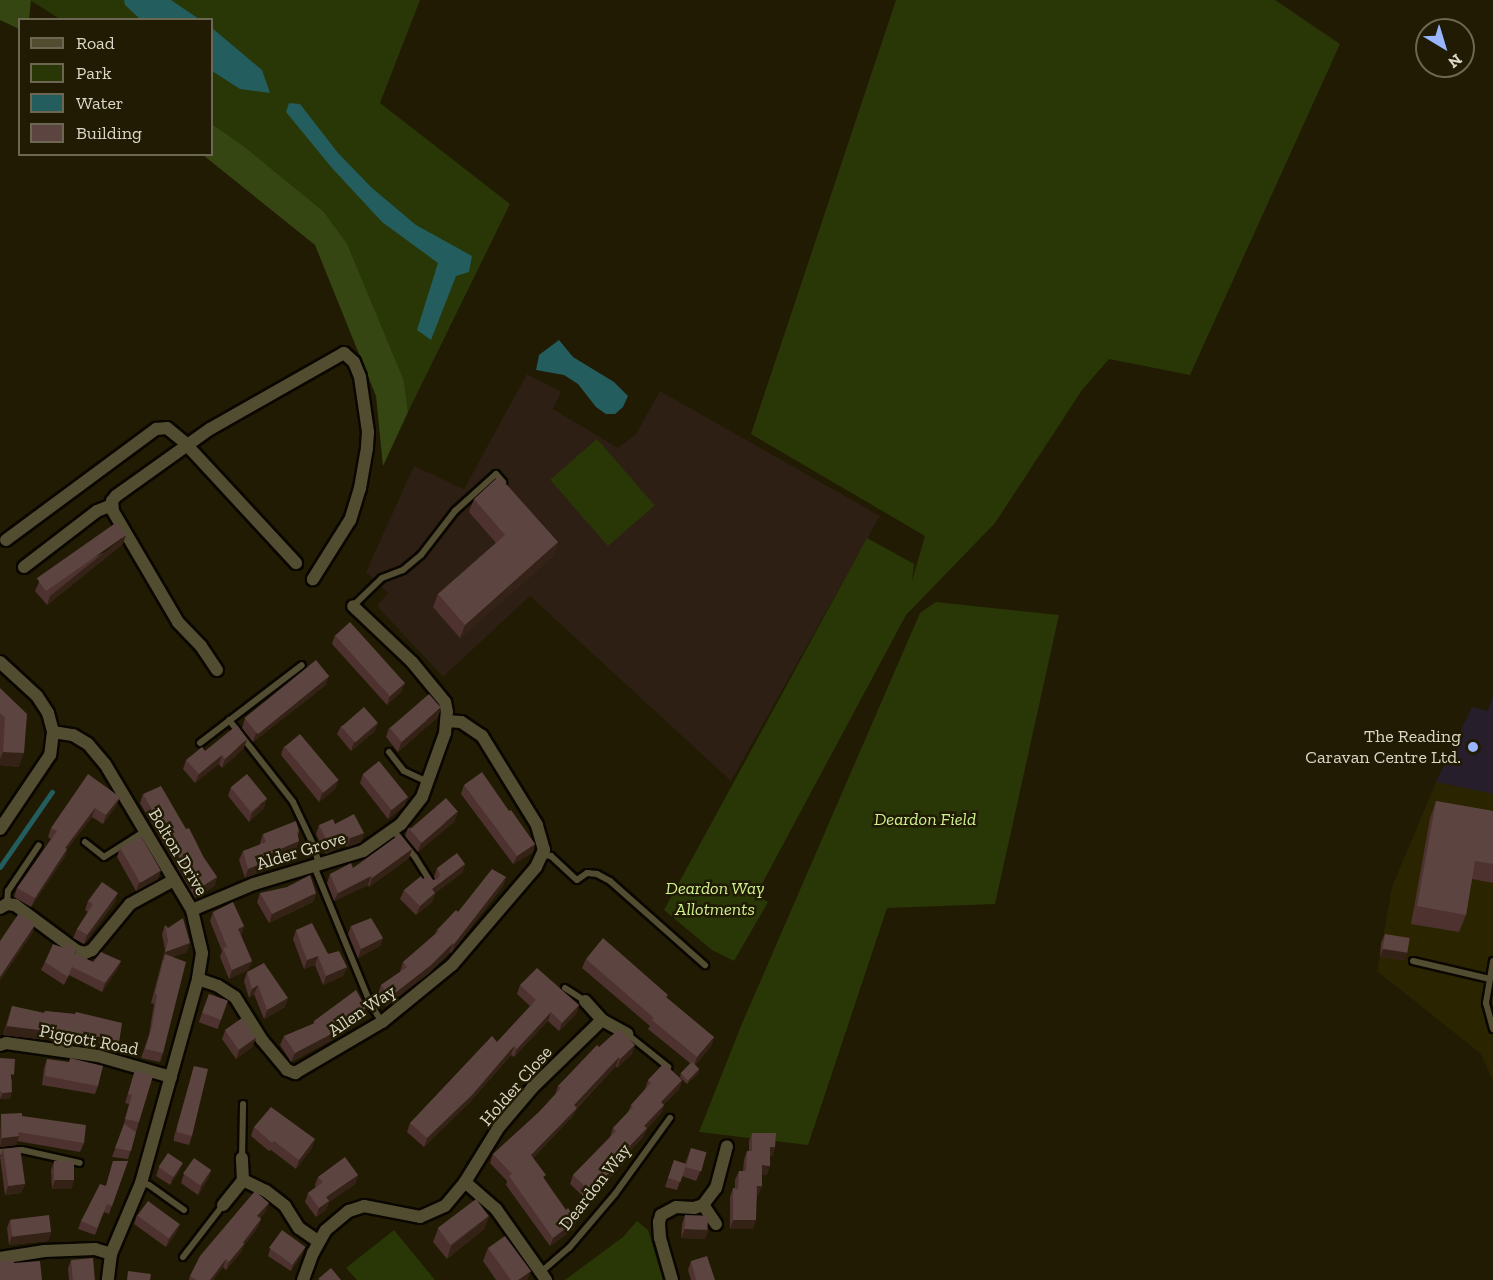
<!DOCTYPE html>
<style>
body{margin:0}
#map{position:relative;width:1493px;height:1280px;overflow:hidden;background:#201b02;font-family:"Zilla Slab",serif}
div>[style]{position:absolute}
[style*='--x']{left:calc(var(--x)*1px);top:calc(var(--y)*1px);width:calc(var(--w)*1px);rotate:calc(var(--a)*1deg)}
.commercial>*{inset:0;background:#271e2c}
.built>*{inset:0;background:#2b2401}
.education>*{inset:0;background:#2d1f13}
.green>*{inset:0;background:#293706;transform-origin:0 0}
.forest>*{inset:0;background:#364612}
.water>*{inset:0;background:#245d5e}
.stream>*{height:4.5px;margin:-2.25px;padding:0 2.25px;transform-origin:2.25px;border-radius:2.25px;background:#245d5e}
.roads{filter:drop-shadow(2px 0 #0a0600) drop-shadow(-2px 0 #0a0600) drop-shadow(0 2px #0a0600) drop-shadow(0 -2px #0a0600)}
.lane>*{height:6px;margin:-3px;padding:0 3px;transform-origin:3px;border-radius:3px;background:#524d31}
.street>*{height:12px;margin:-6px;padding:0 6px;transform-origin:6px;border-radius:6px;background:#524d31}
.wall>*{inset:0;background:#4d3230;transform-origin:0 0}
.shaded-wall>*{inset:0;background:#342216}
.building>*{inset:0;background:#5c4440;transform-origin:0 0}
.dots>*{width:16px;height:16px;translate:-50% -50%;box-sizing:border-box;border:3px solid #201b02;border-radius:50%}
span{translate:-50% -50%;white-space:nowrap;text-align:center;line-height:1.15;-webkit-text-stroke:5px #201b02;paint-order:stroke}
.poi-label{font-size:18px;color:#dbd8c9}
.right{translate:-100% -50%;text-align:right}
.park-label{font-size:18px;color:#cef190;font-style:italic}
.street-label{font-size:18px;color:#dbd8c9}
.legend{position:absolute;left:18px;top:18px;width:195px;height:138px;box-sizing:border-box;background:#201b02;border:2px solid #6b6752;margin:0;padding:8px 10px;list-style:none;font-size:18px;color:#dbd8c9}
.legend li{display:flex;align-items:center;gap:12px;height:30px}
.legend b{width:30px;border:2px solid #6b6752}
.north{position:absolute;left:1415px;top:18px;width:60px;height:60px;box-sizing:border-box;background:#201b02;border:2px solid #6b6752;border-radius:50%;rotate:142deg;font-size:16px;font-weight:700;line-height:24px;text-align:center;color:#dbd8c9}
.north::after{content:'';display:block;margin:auto;width:21px;height:27px;background:#98b5fd;clip-path:polygon(50% 0,100% 100%,50% 72%,0 100%)}
</style>
<div id="map">
<div class="commercial">
<div style="clip-path:polygon(1493px 695px,1493px 794px,1436px 782px,1472px 707px,1488px 711px)"></div>
</div>
<div class="built">
<div style="clip-path:polygon(1436px 782px,1493px 794px,1493px 1080px,1480px 1053px,1377px 971px,1392px 887px)"></div>
</div>
<div class="education">
<div style="clip-path:polygon(527px 374px,561px 392px,553px 409px,618px 448px,636px 434px,660px 391px,880px 516px,731px 781px,530px 596px,443px 677px,377px 606px,388px 593px,366px 572px,414px 466px,464px 489px)"></div>
</div>
<div class="green">
<div style="clip-path:polygon(30px 0,420px 0,380px 103px,510px 204px,408px 412px,404px 381px,323px 211px,245px 147px,212px 124px,212px 20px,60px 19px)"></div>
<div style="clip-path:polygon(896px 0,1275px 0,1340px 44px,1190px 375px,1109px 359px,1082px 390px,995px 523px,906px 615px,756px 895px,768px 902px,734px 961px,712px 950px,664px 910px,867px 538px,914px 564px,912px 581px,925px 536px,751px 434px)"></div>
<div style="left:597px;top:439px;width:88px;height:62px;rotate:49deg"></div>
<div style="clip-path:polygon(936px 602px,1059px 615px,995px 904px,887px 908px,808px 1145px,699px 1132px,741px 1026px,920px 613px)"></div>
<div style="clip-path:polygon(637px 1221px,648px 1230px,663px 1280px,565px 1280px,623px 1237px)"></div>
<div style="clip-path:polygon(394px 1230px,435px 1280px,357px 1280px,346px 1268px)"></div>
</div>
<div class="forest">
<div style="clip-path:polygon(0 0,31px 0,29px 19px,20px 20px,19px 29px,0 20px)"></div>
<div style="clip-path:polygon(212px 124px,245px 147px,323px 211px,347px 244px,404px 381px,408px 412px,383px 466px,376px 396px,315px 245px,203px 155px,212px 154px)"></div>
</div>
<div class="water">
<div style="clip-path:polygon(124px 0,171px 0,199px 19px,140px 19px,125px 5px)"></div>
<div style="clip-path:polygon(212px 28px,262px 70px,270px 93px,240px 89px,212px 71px)"></div>
<div style="clip-path:polygon(289px 103px,300px 104px,338px 153px,372px 188px,416px 225px,472px 256px,469px 272px,456px 276px,431px 340px,417px 330px,438px 263px,382px 222px,332px 168px,286px 112px)"></div>
<div style="clip-path:polygon(559px 340px,573px 357px,614px 382px,628px 396px,623px 407px,615px 414px,606px 414px,596px 407px,578px 384px,564px 375px,536px 370px,539px 355px)"></div>
</div>
<div class="stream">
<div style="--x:0;--y:867;--w:91;--a:-55.3"></div>
</div>
<div class="roads">
<div class="lane">
<div style="--x:353;--y:606;--w:40;--a:-44"></div>
<div style="--x:382;--y:578;--w:22;--a:-21"></div>
<div style="--x:403;--y:570;--w:23;--a:-40"></div>
<div style="--x:421;--y:555;--w:56;--a:-52.3"></div>
<div style="--x:455;--y:511;--w:55;--a:-42.1"></div>
<div style="--x:496;--y:474;--w:11;--a:49"></div>
<div style="--x:229;--y:720;--w:104;--a:52"></div>
<div style="--x:293;--y:802;--w:49;--a:64.5"></div>
<div style="--x:314;--y:846;--w:20;--a:75"></div>
<div style="--x:200;--y:743;--w:128;--a:-37.4"></div>
<div style="--x:389;--y:752;--w:24;--a:52"></div>
<div style="--x:404;--y:771;--w:26;--a:25"></div>
<div style="--x:393;--y:830;--w:35;--a:51"></div>
<div style="--x:415;--y:857;--w:31;--a:58"></div>
<div style="--x:85;--y:842;--w:24;--a:38"></div>
<div style="--x:104;--y:857;--w:49;--a:-32.4"></div>
<div style="--x:544;--y:855;--w:7;--a:8"></div>
<div style="--x:551;--y:856;--w:35;--a:43"></div>
<div style="--x:577;--y:880;--w:12;--a:-35"></div>
<div style="--x:587;--y:873;--w:10;--a:6"></div>
<div style="--x:597;--y:874;--w:15;--a:28"></div>
<div style="--x:610;--y:881;--w:127;--a:41.5"></div>
<div style="--x:314;--y:866;--w:150;--a:67.7"></div>
<div style="--x:371;--y:1005;--w:20;--a:57"></div>
<div style="--x:7;--y:904;--w:13;--a:-86"></div>
<div style="--x:8;--y:891;--w:55;--a:-56"></div>
<div style="--x:1413;--y:961;--w:79;--a:13.2"></div>
<div style="--x:1493;--y:961;--w:43;--a:99.5"></div>
<div style="--x:1486;--y:1003;--w:27;--a:75"></div>
<div style="--x:565;--y:988;--w:24;--a:33"></div>
<div style="--x:627;--y:1034;--w:53;--a:38.8"></div>
<div style="--x:0;--y:1152;--w:22;--a:-5"></div>
<div style="--x:22;--y:1150;--w:59;--a:12.6"></div>
<div style="--x:242;--y:1158;--w:54;--a:-88.9"></div>
<div style="--x:141;--y:1183;--w:8;--a:14"></div>
<div style="--x:149;--y:1185;--w:43;--a:35.5"></div>
<div style="--x:183;--y:1257;--w:66;--a:-52.4"></div>
<div style="--x:541;--y:1272;--w:37;--a:-41"></div>
<div style="--x:569;--y:1248;--w:71;--a:-49.6"></div>
<div style="--x:615;--y:1194;--w:94;--a:-54.1"></div>
</div>
<div class="street">
<div style="--x:6;--y:540;--w:187;--a:-36.5"></div>
<div style="--x:156;--y:429;--w:11;--a:-5"></div>
<div style="--x:167;--y:428;--w:22;--a:39"></div>
<div style="--x:184;--y:442;--w:165;--a:47.2"></div>
<div style="--x:24;--y:567;--w:92;--a:-37.5"></div>
<div style="--x:97;--y:511;--w:16;--a:-22"></div>
<div style="--x:0;--y:662;--w:50;--a:42.6"></div>
<div style="--x:37;--y:696;--w:20;--a:57"></div>
<div style="--x:48;--y:713;--w:20;--a:75"></div>
<div style="--x:53;--y:732;--w:23;--a:97"></div>
<div style="--x:50;--y:755;--w:89;--a:124"></div>
<div style="--x:217;--y:670;--w:29;--a:-124"></div>
<div style="--x:201;--y:646;--w:33;--a:-134"></div>
<div style="--x:178;--y:622;--w:129;--a:-120.4"></div>
<div style="--x:113;--y:511;--w:10;--a:-96"></div>
<div style="--x:112;--y:501;--w:6;--a:-51"></div>
<div style="--x:116;--y:496;--w:115;--a:-35.5"></div>
<div style="--x:210;--y:429;--w:154;--a:-29.6"></div>
<div style="--x:344;--y:353;--w:13;--a:42"></div>
<div style="--x:354;--y:362;--w:16;--a:68"></div>
<div style="--x:360;--y:377;--w:56;--a:81.7"></div>
<div style="--x:368;--y:432;--w:16;--a:94"></div>
<div style="--x:367;--y:448;--w:41;--a:99.9"></div>
<div style="--x:360;--y:488;--w:34;--a:107"></div>
<div style="--x:350;--y:520;--w:70;--a:122.1"></div>
<div style="--x:53;--y:732;--w:20;--a:9"></div>
<div style="--x:73;--y:735;--w:17;--a:31"></div>
<div style="--x:88;--y:744;--w:26;--a:50"></div>
<div style="--x:105;--y:764;--w:170;--a:59.2"></div>
<div style="--x:192;--y:910;--w:44;--a:76.9"></div>
<div style="--x:202;--y:953;--w:26;--a:99"></div>
<div style="--x:198;--y:979;--w:212;--a:105.6"></div>
<div style="--x:141;--y:1183;--w:77;--a:112.9"></div>
<div style="--x:111;--y:1254;--w:26;--a:97"></div>
<div style="--x:0;--y:908;--w:8;--a:-30"></div>
<div style="--x:7;--y:904;--w:8;--a:7"></div>
<div style="--x:15;--y:905;--w:77;--a:36.6"></div>
<div style="--x:77;--y:951;--w:8;--a:14"></div>
<div style="--x:85;--y:953;--w:8;--a:-23"></div>
<div style="--x:92;--y:950;--w:60;--a:-50.4"></div>
<div style="--x:130;--y:904;--w:50;--a:-28.6"></div>
<div style="--x:192;--y:910;--w:67;--a:-22.8"></div>
<div style="--x:254;--y:884;--w:114;--a:-16.8"></div>
<div style="--x:363;--y:851;--w:47;--a:-35.4"></div>
<div style="--x:401;--y:824;--w:34;--a:-52"></div>
<div style="--x:422;--y:797;--w:68;--a:-70.2"></div>
<div style="--x:445;--y:733;--w:21;--a:-85"></div>
<div style="--x:447;--y:712;--w:10;--a:-101"></div>
<div style="--x:445;--y:702;--w:52;--a:-129.5"></div>
<div style="--x:412;--y:662;--w:81;--a:-136.5"></div>
<div style="--x:198;--y:979;--w:21;--a:19"></div>
<div style="--x:218;--y:986;--w:20;--a:33"></div>
<div style="--x:235;--y:997;--w:51;--a:57.9"></div>
<div style="--x:262;--y:1040;--w:39;--a:50"></div>
<div style="--x:287;--y:1070;--w:9;--a:21"></div>
<div style="--x:295;--y:1073;--w:101;--a:-30.4"></div>
<div style="--x:382;--y:1022;--w:90;--a:-39.2"></div>
<div style="--x:452;--y:965;--w:129;--a:-49.4"></div>
<div style="--x:536;--y:867;--w:19;--a:-65"></div>
<div style="--x:544;--y:850;--w:26;--a:-106"></div>
<div style="--x:537;--y:825;--w:105;--a:-121.7"></div>
<div style="--x:482;--y:736;--w:25;--a:-146"></div>
<div style="--x:461;--y:722;--w:15;--a:-176"></div>
<div style="--x:585;--y:1001;--w:25;--a:48"></div>
<div style="--x:602;--y:1020;--w:29;--a:29"></div>
<div style="--x:0;--y:1045;--w:6;--a:-18"></div>
<div style="--x:6;--y:1043;--w:93;--a:8"></div>
<div style="--x:98;--y:1056;--w:76;--a:16"></div>
<div style="--x:243;--y:1180;--w:25;--a:26"></div>
<div style="--x:266;--y:1191;--w:24;--a:38"></div>
<div style="--x:285;--y:1206;--w:26;--a:58"></div>
<div style="--x:299;--y:1228;--w:24;--a:35"></div>
<div style="--x:465;--y:1182;--w:41;--a:41.1"></div>
<div style="--x:496;--y:1209;--w:87;--a:54.8"></div>
<div style="--x:223;--y:1205;--w:32;--a:-51"></div>
<div style="--x:243;--y:1180;--w:22;--a:-93"></div>
<div style="--x:716;--y:1224;--w:23;--a:-124"></div>
<div style="--x:703;--y:1205;--w:21;--a:-53"></div>
<div style="--x:716;--y:1188;--w:43;--a:-75.3"></div>
<div style="--x:0;--y:1258;--w:45;--a:-9"></div>
<div style="--x:44;--y:1251;--w:51;--a:-2.2"></div>
<div style="--x:95;--y:1249;--w:17;--a:17"></div>
<div style="--x:303;--y:1280;--w:29;--a:-70"></div>
<div style="--x:313;--y:1253;--w:26;--a:-61"></div>
<div style="--x:326;--y:1230;--w:30;--a:-40"></div>
<div style="--x:349;--y:1211;--w:16;--a:-18"></div>
<div style="--x:364;--y:1206;--w:57;--a:11.1"></div>
<div style="--x:420;--y:1217;--w:27;--a:-24"></div>
<div style="--x:445;--y:1206;--w:31;--a:-50"></div>
<div style="--x:465;--y:1182;--w:65;--a:-58.3"></div>
<div style="--x:499;--y:1127;--w:52;--a:-49.6"></div>
<div style="--x:533;--y:1087;--w:96;--a:-44.2"></div>
<div style="--x:672;--y:1280;--w:44;--a:-105.9"></div>
<div style="--x:660;--y:1238;--w:16;--a:-94"></div>
<div style="--x:659;--y:1222;--w:7;--a:-74"></div>
<div style="--x:661;--y:1215;--w:17;--a:-28"></div>
<div style="--x:676;--y:1207;--w:18;--a:3"></div>
<div style="--x:694;--y:1208;--w:9;--a:-18"></div>
</div>
</div>
<div class="wall">
<div style="clip-path:polygon(474px 499px,558px 542px,553px 556px,460px 638px,433px 607px,438px 594px,496px 543px,469px 512px)"></div>
<div style="clip-path:polygon(123px 544px,47px 605px,35px 591px,39px 582px)"></div>
<div style="clip-path:polygon(335px 635px,405px 683px,401px 692px,387px 705px,332px 644px)"></div>
<div style="clip-path:polygon(326px 685px,253px 742px,242px 728px,245px 719px)"></div>
<div style="clip-path:polygon(0 688px,19px 767px,0 765px)"></div>
<div style="clip-path:polygon(438px 717px,398px 752px,386px 737px,389px 728px)"></div>
<div style="clip-path:polygon(378px 723px,374px 732px,351px 751px,337px 734px,341px 726px)"></div>
<div style="clip-path:polygon(284px 746px,338px 780px,335px 789px,319px 802px,281px 755px)"></div>
<div style="clip-path:polygon(244px 748px,222px 768px,219px 764px,195px 783px,183px 769px,186px 760px,205px 751px)"></div>
<div style="clip-path:polygon(363px 774px,408px 797px,404px 806px,388px 819px,360px 783px)"></div>
<div style="clip-path:polygon(464px 785px,509px 811px,535px 844px,532px 853px,513px 864px,461px 794px)"></div>
<div style="clip-path:polygon(231px 787px,264px 808px,249px 822px,228px 796px)"></div>
<div style="clip-path:polygon(143px 794px,204px 858px,217px 877px,214px 886px,195px 898px,140px 803px)"></div>
<div style="clip-path:polygon(120px 797px,116px 806px,103px 824px,92px 817px,67px 849px,64px 858px,31px 907px,14px 897px,17px 888px,51px 839px,48px 837px,51px 828px)"></div>
<div style="clip-path:polygon(1436px 801px,1493px 811px,1493px 883px,1472px 879px,1466px 915px,1459px 932px,1411px 924px,1430px 818px)"></div>
<div style="clip-path:polygon(455px 821px,418px 852px,405px 836px,408px 828px)"></div>
<div style="clip-path:polygon(335px 824px,364px 833px,361px 842px,347px 847px,345px 845px,326px 854px,316px 834px,319px 825px)"></div>
<div style="clip-path:polygon(299px 831px,298px 836px,299px 841px,296px 849px,266px 863px,263px 871px,245px 878px,239px 860px,243px 851px,260px 845px,260px 843px,263px 834px)"></div>
<div style="clip-path:polygon(120px 848px,158px 879px,136px 891px,117px 857px)"></div>
<div style="clip-path:polygon(412px 849px,409px 858px,369px 887px,368px 885px,334px 901px,327px 883px,330px 874px,353px 868px)"></div>
<div style="clip-path:polygon(465px 864px,462px 873px,435px 893px,432px 902px,416px 915px,400px 899px,404px 890px,423px 879px,435px 880px,434px 877px,437px 868px)"></div>
<div style="clip-path:polygon(506px 877px,503px 886px,451px 953px,450px 952px,428px 974px,386px 1006px,378px 994px,381px 985px,400px 972px,403px 962px,435px 934px,437px 930px,458px 912px)"></div>
<div style="clip-path:polygon(260px 893px,316px 893px,313px 902px,269px 923px,257px 902px)"></div>
<div style="clip-path:polygon(88px 901px,115px 902px,84px 944px,73px 938px,77px 929px,88px 912px,85px 910px)"></div>
<div style="clip-path:polygon(213px 912px,244px 926px,241px 935px,252px 961px,248px 970px,229px 979px,220px 957px,222px 951px,210px 921px)"></div>
<div style="clip-path:polygon(165px 925px,187px 952px,172px 957px,163px 1053px,160px 1062px,141px 1058px,149px 1035px,154px 1004px,151px 1003px,165px 950px,162px 934px)"></div>
<div style="clip-path:polygon(351px 926px,383px 938px,380px 946px,358px 958px,348px 934px)"></div>
<div style="clip-path:polygon(296px 930px,347px 967px,343px 976px,323px 985px,315px 965px,304px 969px,293px 939px)"></div>
<div style="clip-path:polygon(1385px 934px,1405px 960px,1380px 957px,1381px 943px)"></div>
<div style="clip-path:polygon(64px 948px,77px 950px,75px 954px,93px 962px,121px 961px,117px 970px,102px 992px,69px 975px,64px 985px,41px 970px,45px 962px)"></div>
<div style="clip-path:polygon(586px 959px,714px 1037px,711px 1046px,695px 1065px,699px 1069px,698px 1074px,687px 1084px,680px 1077px,681px 1073px,690px 1063px,648px 1029px,650px 1026px,582px 968px)"></div>
<div style="clip-path:polygon(247px 972px,285px 1007px,264px 1019px,254px 994px,249px 998px,244px 981px)"></div>
<div style="clip-path:polygon(520px 985px,579px 1005px,576px 1014px,559px 1031px,548px 1021px,514px 1057px,511px 1055px,469px 1103px,424px 1147px,407px 1132px,410px 1123px,497px 1042px,530px 1006px,517px 994px)"></div>
<div style="left:209px;top:994px;width:20px;height:30px;rotate:20deg"></div>
<div style="clip-path:polygon(12px 1006px,44px 1013px,45px 1011px,75px 1014px,119px 1043px,116px 1052px,102px 1046px,3px 1035px)"></div>
<div style="clip-path:polygon(362px 1017px,334px 1039px,291px 1062px,280px 1045px,284px 1036px,313px 1024px,314px 1021px)"></div>
<div style="clip-path:polygon(225px 1031px,256px 1038px,252px 1047px,236px 1059px,222px 1039px)"></div>
<div style="clip-path:polygon(599px 1047px,632px 1054px,617px 1068px,616px 1066px,577px 1108px,573px 1116px,533px 1158px,545px 1180px,574px 1229px,550px 1246px,506px 1185px,507px 1181px,490px 1163px,493px 1154px,539px 1112px,555px 1095px,558px 1086px)"></div>
<div style="clip-path:polygon(0 1058px,12px 1081px,10px 1099px,0 1099px)"></div>
<div style="clip-path:polygon(47px 1059px,98px 1086px,95px 1094px,42px 1085px,44px 1068px)"></div>
<div style="clip-path:polygon(194px 1066px,192px 1136px,189px 1145px,174px 1141px,174px 1137px)"></div>
<div style="clip-path:polygon(135px 1070px,139px 1122px,128px 1159px,112px 1157px,123px 1128px,129px 1104px,125px 1103px)"></div>
<div style="clip-path:polygon(648px 1080px,682px 1080px,679px 1089px,664px 1104px,661px 1113px,646px 1130px,643px 1137px,628px 1153px,625px 1162px,588px 1201px,570px 1184px,573px 1175px,610px 1137px,613px 1128px,628px 1112px,631px 1105px,645px 1089px)"></div>
<div style="clip-path:polygon(1px 1114px,22px 1116px,84px 1143px,80px 1152px,17px 1141px,16px 1145px,0 1147px)"></div>
<div style="clip-path:polygon(254px 1127px,312px 1148px,296px 1169px,271px 1150px,269px 1151px,251px 1136px)"></div>
<div style="clip-path:polygon(752px 1133px,775px 1147px,772px 1156px,770px 1156px,767px 1175px,762px 1174px,762px 1186px,758px 1195px,757px 1195px,753px 1229px,730px 1229px,730px 1197px,733px 1188px,735px 1189px,735px 1180px,739px 1171px,743px 1171px,744px 1160px,747px 1151px,749px 1151px,749px 1141px)"></div>
<div style="clip-path:polygon(3px 1148px,25px 1184px,21px 1193px,5px 1195px,0 1157px)"></div>
<div style="clip-path:polygon(691px 1148px,700px 1172px,696px 1181px,682px 1176px,677px 1190px,665px 1187px,674px 1160px,685px 1164px)"></div>
<div style="clip-path:polygon(113px 1161px,128px 1161px,109px 1214px,104px 1212px,95px 1235px,78px 1229px,81px 1221px,106px 1186px)"></div>
<div style="clip-path:polygon(54px 1162px,74px 1180px,71px 1189px,52px 1189px,51px 1170px)"></div>
<div style="clip-path:polygon(159px 1167px,179px 1171px,170px 1185px,156px 1176px)"></div>
<div style="clip-path:polygon(211px 1170px,208px 1179px,198px 1195px,181px 1183px,184px 1174px)"></div>
<div style="clip-path:polygon(358px 1175px,355px 1184px,329px 1202px,326px 1210px,316px 1217px,305px 1202px,308px 1193px,316px 1187px,315px 1185px,318px 1177px)"></div>
<div style="clip-path:polygon(266px 1211px,260px 1218px,261px 1219px,258px 1227px,244px 1245px,241px 1252px,226px 1270px,223px 1267px,213px 1280px,189px 1280px,190px 1276px)"></div>
<div style="clip-path:polygon(137px 1215px,180px 1224px,176px 1233px,166px 1247px,134px 1224px)"></div>
<div style="clip-path:polygon(685px 1215px,708px 1230px,705px 1239px,681px 1238px,682px 1224px)"></div>
<div style="clip-path:polygon(489px 1216px,484px 1229px,447px 1259px,433px 1242px,438px 1229px)"></div>
<div style="clip-path:polygon(10px 1220px,51px 1232px,48px 1241px,9px 1245px,7px 1228px)"></div>
<div style="clip-path:polygon(305px 1247px,302px 1253px,291px 1271px,268px 1256px,270px 1249px)"></div>
<div style="clip-path:polygon(488px 1248px,531px 1271px,527px 1280px,496px 1280px,483px 1261px)"></div>
<div style="clip-path:polygon(71px 1260px,95px 1280px,69px 1280px,68px 1269px)"></div>
<div style="clip-path:polygon(691px 1261px,715px 1280px,691px 1280px,688px 1270px)"></div>
</div>
<div class="shaded-wall">
<div style="clip-path:polygon(126px 535px,123px 544px,47px 605px,50px 596px)"></div>
<div style="clip-path:polygon(558px 542px,553px 556px,460px 638px,465px 625px)"></div>
<div style="clip-path:polygon(329px 676px,326px 685px,253px 742px,256px 733px)"></div>
<div style="clip-path:polygon(405px 683px,401px 692px,387px 705px,390px 696px)"></div>
<div style="clip-path:polygon(441px 708px,438px 717px,398px 752px,401px 743px)"></div>
<div style="clip-path:polygon(378px 723px,374px 732px,351px 751px,354px 742px)"></div>
<div style="clip-path:polygon(247px 739px,244px 748px,222px 768px,225px 759px)"></div>
<div style="clip-path:polygon(3px 752px,24px 753px,19px 767px,0 765px,0 759px)"></div>
<div style="clip-path:polygon(222px 755px,219px 764px,195px 783px,199px 774px)"></div>
<div style="clip-path:polygon(338px 780px,335px 789px,319px 802px,322px 793px)"></div>
<div style="clip-path:polygon(120px 797px,116px 806px,103px 824px,106px 815px)"></div>
<div style="clip-path:polygon(408px 797px,404px 806px,388px 819px,391px 810px)"></div>
<div style="clip-path:polygon(267px 799px,264px 808px,249px 822px,252px 813px)"></div>
<div style="clip-path:polygon(95px 808px,92px 817px,67px 849px,64px 858px,31px 907px,35px 898px,65px 848px)"></div>
<div style="clip-path:polygon(458px 812px,455px 821px,418px 852px,421px 843px)"></div>
<div style="clip-path:polygon(364px 833px,361px 842px,347px 847px,350px 838px)"></div>
<div style="clip-path:polygon(348px 836px,345px 845px,326px 854px,329px 845px)"></div>
<div style="clip-path:polygon(299px 841px,296px 849px,266px 863px,263px 871px,245px 878px,248px 869px,264px 856px)"></div>
<div style="clip-path:polygon(535px 844px,532px 853px,513px 864px,517px 856px)"></div>
<div style="clip-path:polygon(412px 849px,409px 858px,369px 887px,372px 878px)"></div>
<div style="clip-path:polygon(465px 864px,462px 873px,435px 893px,432px 902px,416px 915px,420px 906px,432px 889px)"></div>
<div style="clip-path:polygon(161px 871px,158px 879px,136px 891px,139px 883px)"></div>
<div style="clip-path:polygon(371px 876px,368px 885px,334px 901px,338px 893px)"></div>
<div style="clip-path:polygon(217px 877px,214px 886px,195px 898px,198px 889px)"></div>
<div style="clip-path:polygon(506px 877px,503px 886px,451px 953px,454px 944px)"></div>
<div style="clip-path:polygon(118px 893px,115px 902px,84px 944px,87px 935px)"></div>
<div style="clip-path:polygon(316px 893px,313px 902px,269px 923px,272px 914px)"></div>
<div style="clip-path:polygon(35px 925px,32px 934px,0 981px,0 977px)"></div>
<div style="clip-path:polygon(244px 926px,241px 935px,238px 929px)"></div>
<div style="clip-path:polygon(383px 938px,380px 946px,358px 958px,361px 949px)"></div>
<div style="clip-path:polygon(190px 943px,187px 952px,163px 960px,165px 954px,162px 961px,165px 952px)"></div>
<div style="clip-path:polygon(453px 943px,450px 952px,428px 974px,386px 1006px,390px 997px)"></div>
<div style="clip-path:polygon(1383px 949px,1408px 952px,1405px 960px,1380px 957px)"></div>
<div style="clip-path:polygon(318px 956px,315px 965px,304px 969px,307px 960px)"></div>
<div style="clip-path:polygon(121px 961px,117px 970px,102px 992px,105px 983px)"></div>
<div style="clip-path:polygon(252px 961px,248px 970px,229px 979px,232px 970px)"></div>
<div style="clip-path:polygon(347px 967px,343px 976px,323px 985px,326px 976px)"></div>
<div style="clip-path:polygon(258px 985px,254px 994px,249px 998px,252px 989px)"></div>
<div style="clip-path:polygon(288px 998px,285px 1007px,264px 1019px,267px 1010px)"></div>
<div style="clip-path:polygon(579px 1005px,576px 1014px,559px 1031px,562px 1023px)"></div>
<div style="clip-path:polygon(366px 1008px,362px 1017px,334px 1039px,291px 1062px,295px 1053px)"></div>
<div style="clip-path:polygon(551px 1012px,548px 1021px,514px 1057px,517px 1049px)"></div>
<div style="clip-path:polygon(7px 1026px,105px 1038px,102px 1046px,3px 1035px)"></div>
<div style="clip-path:polygon(714px 1037px,711px 1046px,694px 1066px,697px 1057px)"></div>
<div style="clip-path:polygon(256px 1038px,252px 1047px,236px 1059px,239px 1050px)"></div>
<div style="clip-path:polygon(635px 1045px,632px 1054px,617px 1068px,620px 1059px)"></div>
<div style="clip-path:polygon(514px 1046px,511px 1055px,469px 1103px,424px 1147px,427px 1138px)"></div>
<div style="clip-path:polygon(619px 1057px,616px 1066px,575px 1109px,577px 1108px,573px 1116px,528px 1164px,531px 1155px,574px 1105px)"></div>
<div style="clip-path:polygon(699px 1069px,698px 1074px,687px 1084px,689px 1080px)"></div>
<div style="clip-path:polygon(682px 1080px,679px 1089px,658px 1110px,661px 1102px)"></div>
<div style="clip-path:polygon(12px 1092px,10px 1099px,0 1099px,3px 1093px)"></div>
<div style="clip-path:polygon(664px 1105px,661px 1113px,646px 1130px,643px 1137px,622px 1159px,626px 1150px,644px 1126px)"></div>
<div style="clip-path:polygon(19px 1136px,16px 1145px,0 1147px,2px 1138px)"></div>
<div style="clip-path:polygon(315px 1139px,312px 1148px,296px 1169px,299px 1160px)"></div>
<div style="clip-path:polygon(770px 1147px,775px 1147px,772px 1156px,767px 1156px)"></div>
<div style="clip-path:polygon(629px 1153px,625px 1162px,588px 1201px,591px 1192px)"></div>
<div style="clip-path:polygon(183px 1163px,179px 1171px,170px 1185px,173px 1177px)"></div>
<div style="clip-path:polygon(762px 1165px,770px 1166px,767px 1175px,759px 1174px)"></div>
<div style="clip-path:polygon(211px 1170px,208px 1179px,198px 1195px,201px 1186px)"></div>
<div style="clip-path:polygon(358px 1175px,355px 1184px,329px 1202px,326px 1210px,316px 1217px,319px 1208px,326px 1197px)"></div>
<div style="clip-path:polygon(55px 1180px,74px 1180px,71px 1189px,52px 1189px)"></div>
<div style="clip-path:polygon(25px 1184px,21px 1193px,5px 1195px,8px 1186px)"></div>
<div style="clip-path:polygon(757px 1186px,762px 1186px,758px 1195px,754px 1195px)"></div>
<div style="clip-path:polygon(269px 1203px,266px 1211px,254px 1224px,257px 1216px)"></div>
<div style="clip-path:polygon(489px 1216px,484px 1229px,447px 1259px,451px 1246px)"></div>
<div style="clip-path:polygon(261px 1219px,258px 1227px,244px 1245px,241px 1252px,226px 1270px,229px 1262px)"></div>
<div style="clip-path:polygon(577px 1220px,574px 1229px,550px 1246px,553px 1238px)"></div>
<div style="clip-path:polygon(733px 1220px,756px 1220px,753px 1229px,730px 1229px)"></div>
<div style="clip-path:polygon(180px 1224px,176px 1233px,166px 1247px,169px 1239px)"></div>
<div style="clip-path:polygon(685px 1229px,708px 1230px,705px 1239px,681px 1238px)"></div>
<div style="clip-path:polygon(51px 1232px,48px 1241px,9px 1245px,12px 1236px)"></div>
<div style="clip-path:polygon(305px 1247px,302px 1253px,291px 1271px,293px 1264px)"></div>
<div style="clip-path:polygon(226px 1259px,223px 1267px,213px 1280px,210px 1280px)"></div>
<div style="clip-path:polygon(531px 1271px,527px 1280px,518px 1280px)"></div>
</div>
<div class="building">
<div style="clip-path:polygon(499px 476px,558px 542px,465px 625px,438px 594px,505px 535px,474px 499px)"></div>
<div style="left:117px;top:522px;width:16px;height:98px;rotate:55deg"></div>
<div style="left:350px;top:622px;width:82px;height:20px;rotate:48deg"></div>
<div style="left:316px;top:660px;width:21px;height:92px;rotate:51deg"></div>
<div style="clip-path:polygon(0 688px,27px 714px,24px 753px,3px 752px,5px 718px,0 713px)"></div>
<div style="left:429px;top:694px;width:18px;height:52px;rotate:49deg"></div>
<div style="left:364px;top:707px;width:21px;height:30px;rotate:49deg"></div>
<div style="clip-path:polygon(237px 725px,247px 739px,225px 759px,222px 755px,199px 774px,186px 760px,202px 747px,205px 751px)"></div>
<div style="left:300px;top:734px;width:60px;height:20px;rotate:50deg"></div>
<div style="left:379px;top:761px;width:46px;height:21px;rotate:51deg"></div>
<div style="clip-path:polygon(482px 772px,509px 811px,511px 810px,535px 844px,517px 856px,464px 785px)"></div>
<div style="clip-path:polygon(88px 774px,120px 797px,106px 815px,95px 808px,65px 848px,67px 849px,35px 898px,17px 888px,57px 831px,51px 828px)"></div>
<div style="left:247px;top:774px;width:32px;height:21px;rotate:51deg"></div>
<div style="clip-path:polygon(161px 786px,186px 829px,189px 828px,204px 858px,217px 877px,198px 889px,143px 794px)"></div>
<div style="left:446px;top:798px;width:18px;height:48px;rotate:49deg"></div>
<div style="clip-path:polygon(1436px 801px,1493px 811px,1493px 864px,1475px 861px,1466px 915px,1417px 906px)"></div>
<div style="clip-path:polygon(354px 814px,364px 833px,350px 838px,348px 836px,329px 845px,319px 825px,333px 819px,335px 824px)"></div>
<div style="clip-path:polygon(296px 821px,299px 831px,297px 832px,299px 841px,264px 856px,266px 862px,248px 869px,243px 851px,266px 842px,263px 834px)"></div>
<div style="clip-path:polygon(400px 834px,412px 849px,372px 878px,371px 876px,338px 893px,330px 874px,351px 863px,353px 868px)"></div>
<div style="left:141px;top:836px;width:40px;height:24px;rotate:60deg"></div>
<div style="clip-path:polygon(457px 853px,465px 864px,432px 889px,435px 893px,420px 906px,404px 890px,421px 876px,423px 879px,429px 875px,433px 880px,438px 879px,440px 874px,437px 868px)"></div>
<div style="clip-path:polygon(492px 869px,506px 877px,454px 944px,453px 943px,431px 965px,390px 997px,381px 985px,407px 967px,403px 962px,439px 931px,437px 930px,456px 910px,458px 912px)"></div>
<div style="clip-path:polygon(310px 875px,316px 893px,272px 914px,260px 893px,287px 887px)"></div>
<div style="clip-path:polygon(102px 882px,118px 893px,87px 935px,77px 929px,93px 904px,88px 901px)"></div>
<div style="clip-path:polygon(233px 902px,244px 926px,238px 929px,252px 961px,232px 970px,223px 948px,227px 947px,213px 912px)"></div>
<div style="clip-path:polygon(19px 913px,35px 925px,0 977px,0 941px)"></div>
<div style="clip-path:polygon(183px 918px,190px 943px,165px 952px,168px 941px,165px 925px,168px 928px)"></div>
<div style="clip-path:polygon(371px 918px,383px 938px,361px 949px,351px 926px)"></div>
<div style="clip-path:polygon(312px 923px,328px 954px,339px 951px,347px 967px,326px 976px,318px 956px,307px 960px,296px 930px)"></div>
<div style="left:1385px;top:934px;width:25px;height:15px;rotate:9deg"></div>
<div style="clip-path:polygon(603px 938px,668px 995px,666px 997px,714px 1037px,697px 1057px,652px 1020px,654px 1018px,586px 959px)"></div>
<div style="clip-path:polygon(67px 943px,77px 950px,74px 953px,93px 962px,101px 952px,121px 961px,105px 983px,72px 967px,68px 977px,45px 962px,53px 944px,64px 948px)"></div>
<div style="clip-path:polygon(165px 954px,186px 962px,163px 1053px,145px 1049px,152px 1027px,157px 995px,155px 994px)"></div>
<div style="clip-path:polygon(264px 963px,288px 998px,267px 1010px,258px 985px,252px 989px,247px 972px)"></div>
<div style="clip-path:polygon(537px 968px,579px 1005px,562px 1023px,551px 1012px,517px 1049px,514px 1046px,472px 1095px,427px 1138px,410px 1123px,492px 1036px,497px 1042px,536px 1000px,520px 985px)"></div>
<div style="clip-path:polygon(356px 990px,366px 1008px,337px 1031px,295px 1053px,284px 1036px,315px 1023px,314px 1021px)"></div>
<div style="left:209px;top:994px;width:20px;height:20px;rotate:20deg"></div>
<div style="clip-path:polygon(12px 1006px,44px 1013px,45px 1011px,75px 1014px,76px 1012px,122px 1023px,119px 1043px,105px 1038px,7px 1026px)"></div>
<div style="left:242px;top:1018px;width:24px;height:21px;rotate:55deg"></div>
<div style="clip-path:polygon(619px 1029px,635px 1045px,620px 1059px,619px 1057px,574px 1105px,577px 1108px,531px 1155px,546px 1175px,543px 1177px,566px 1210px,568px 1208px,577px 1220px,553px 1238px,509px 1176px,512px 1174px,493px 1154px,539px 1112px,561px 1088px,558px 1086px,597px 1045px,599px 1047px)"></div>
<div style="clip-path:polygon(0 1058px,15px 1059px,14px 1075px,11px 1074px,12px 1092px,3px 1093px,0 1091px)"></div>
<div style="clip-path:polygon(70px 1058px,103px 1066px,98px 1086px,45px 1076px,47px 1059px,69px 1062px)"></div>
<div style="left:692px;top:1062px;width:10px;height:16px;rotate:45deg"></div>
<div style="clip-path:polygon(664px 1063px,682px 1080px,661px 1102px,664px 1105px,644px 1126px,647px 1128px,626px 1150px,629px 1153px,591px 1192px,573px 1175px,616px 1131px,613px 1128px,633px 1107px,631px 1105px,651px 1083px,648px 1080px)"></div>
<div style="clip-path:polygon(194px 1066px,208px 1069px,192px 1136px,177px 1132px,177px 1128px)"></div>
<div style="clip-path:polygon(135px 1070px,153px 1076px,139px 1122px,125px 1119px,132px 1095px,128px 1094px)"></div>
<div style="clip-path:polygon(271px 1107px,315px 1139px,299px 1160px,274px 1141px,272px 1143px,254px 1127px)"></div>
<div style="clip-path:polygon(22px 1113px,22px 1116px,86px 1125px,84px 1143px,18px 1132px,19px 1136px,2px 1138px,1px 1114px)"></div>
<div style="clip-path:polygon(124px 1124px,136px 1132px,131px 1151px,115px 1148px)"></div>
<div style="clip-path:polygon(752px 1133px,776px 1133px,775px 1147px,770px 1147px,770px 1166px,762px 1165px,762px 1186px,757px 1186px,756px 1220px,733px 1220px,733px 1188px,738px 1189px,739px 1171px,746px 1171px,747px 1151px,752px 1151px)"></div>
<div style="left:20px;top:1147px;width:37px;height:17px;rotate:82deg"></div>
<div style="left:691px;top:1148px;width:16px;height:20px;rotate:15deg"></div>
<div style="left:168px;top:1153px;width:18px;height:17px;rotate:34deg"></div>
<div style="clip-path:polygon(345px 1157px,358px 1175px,326px 1197px,329px 1201px,319px 1208px,308px 1193px,323px 1182px,318px 1177px)"></div>
<div style="left:194px;top:1158px;width:21px;height:19px;rotate:35deg"></div>
<div style="left:674px;top:1160px;width:13px;height:19px;rotate:18deg"></div>
<div style="left:74px;top:1161px;width:19px;height:20px;rotate:90deg"></div>
<div style="clip-path:polygon(113px 1161px,128px 1161px,112px 1206px,107px 1204px,97px 1228px,81px 1221px,100px 1184px,106px 1186px)"></div>
<div style="clip-path:polygon(255px 1191px,269px 1203px,257px 1216px,261px 1219px,243px 1242px,244px 1244px,229px 1262px,226px 1259px,210px 1280px,196px 1280px,190px 1276px,200px 1256px)"></div>
<div style="left:476px;top:1199px;width:21px;height:48px;rotate:53deg"></div>
<div style="left:148px;top:1201px;width:39px;height:18px;rotate:36deg"></div>
<div style="left:49px;top:1215px;width:17px;height:39px;rotate:83deg"></div>
<div style="left:685px;top:1215px;width:23px;height:14px;rotate:2deg"></div>
<div style="left:282px;top:1230px;width:29px;height:22px;rotate:36deg"></div>
<div style="clip-path:polygon(505px 1236px,531px 1271px,518px 1280px,511px 1280px,488px 1248px)"></div>
<div style="clip-path:polygon(707px 1256px,715px 1280px,696px 1280px,691px 1261px)"></div>
<div style="left:93px;top:1258px;width:22px;height:22px;rotate:85deg"></div>
<div style="clip-path:polygon(14px 1260px,14px 1263px,40px 1261px,42px 1280px,0 1280px,0 1261px)"></div>
<div style="clip-path:polygon(331px 1268px,341px 1280px,320px 1280px,318px 1279px)"></div>
<div style="clip-path:polygon(128px 1271px,151px 1274px,150px 1280px,127px 1280px)"></div>
</div>
<div class="dots">
<div style="left:1473px;top:747px;background:#98b5fd"></div>
</div>
<div class="poi-label">
<span class="right" style="left:1461px;top:747px">The Reading<br>Caravan Centre Ltd.</span>
</div>
<div class="park-label">
<span style="left:925px;top:819px">Deardon Field</span>
<span style="left:715px;top:899px">Deardon Way<br>Allotments</span>
</div>
<div class="street-label">
<span style="left:301px;top:851px;rotate:-17deg">Alder Grove</span>
<span style="left:178px;top:852px;rotate:59deg">Bolton Drive</span>
<span style="left:362px;top:1011px;rotate:-34deg">Allen Way</span>
<span style="left:89px;top:1040px;rotate:11deg">Piggott Road</span>
<span style="left:516px;top:1086px;rotate:-49deg">Holder Close</span>
<span style="left:595px;top:1187px;rotate:-52deg">Deardon Way</span>
</div>
<ul class="legend">
<li><b style="height:8px;background:#524d31"></b>Road</li>
<li><b style="height:16px;background:#293706"></b>Park</li>
<li><b style="height:16px;background:#245d5e"></b>Water</li>
<li><b style="height:16px;background:#5c4440"></b>Building</li>
</ul>
<div class="north">N</div>
</div>
